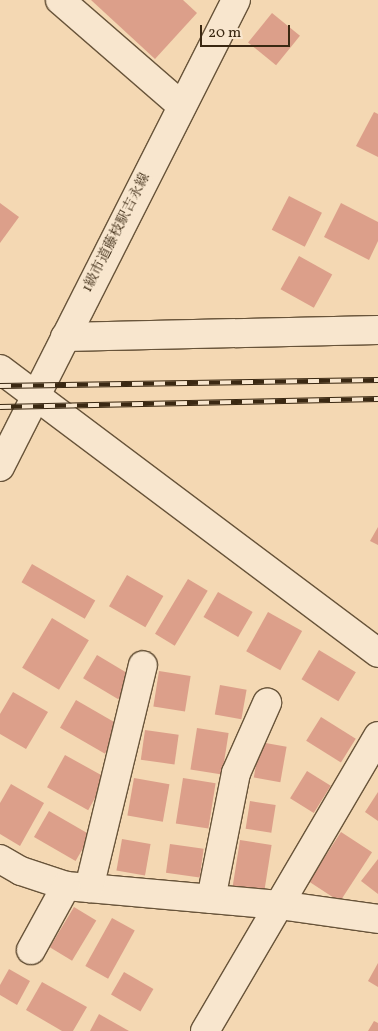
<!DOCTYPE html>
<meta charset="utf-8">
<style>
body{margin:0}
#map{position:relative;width:378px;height:1031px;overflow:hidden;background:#f4d8b3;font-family:Vollkorn,"Noto Serif JP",serif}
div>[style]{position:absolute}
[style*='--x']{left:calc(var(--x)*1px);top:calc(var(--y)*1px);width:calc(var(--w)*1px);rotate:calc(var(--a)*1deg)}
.building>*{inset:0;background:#dc9f8a;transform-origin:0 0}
.roads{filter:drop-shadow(1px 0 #68543a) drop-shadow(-1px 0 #68543a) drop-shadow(0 1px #68543a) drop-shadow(0 -1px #68543a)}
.minor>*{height:28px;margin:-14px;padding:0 14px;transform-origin:14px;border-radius:14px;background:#f8e6ce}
.rail>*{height:5.5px;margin-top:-2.75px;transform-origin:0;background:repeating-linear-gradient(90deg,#f8e6ce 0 11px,#3a2812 0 22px);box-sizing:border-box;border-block:1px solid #3a2812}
span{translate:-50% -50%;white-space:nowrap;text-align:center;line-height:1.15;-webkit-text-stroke:4px #f8e6ce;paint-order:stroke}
.street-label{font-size:14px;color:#3a2812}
.scale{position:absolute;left:200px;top:25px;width:90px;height:22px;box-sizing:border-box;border:2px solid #3a2812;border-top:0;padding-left:6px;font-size:15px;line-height:18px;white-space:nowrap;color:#3a2812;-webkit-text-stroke:4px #f8e6ce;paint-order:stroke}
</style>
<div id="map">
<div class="building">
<div style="clip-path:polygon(91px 0,183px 0,197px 13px,155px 59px)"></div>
<div style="left:272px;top:13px;width:36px;height:38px;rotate:39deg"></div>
<div style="clip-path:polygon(374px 112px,378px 114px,378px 157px,356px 146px)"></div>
<div style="left:289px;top:196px;width:37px;height:38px;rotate:27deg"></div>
<div style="clip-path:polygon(0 203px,19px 217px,0 243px)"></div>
<div style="clip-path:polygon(341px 203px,378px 222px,378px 241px,369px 260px,324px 237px)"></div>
<div style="left:299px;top:256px;width:38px;height:38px;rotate:29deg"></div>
<div style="clip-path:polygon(378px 527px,378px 545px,370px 541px)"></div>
<div style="left:32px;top:564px;width:73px;height:21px;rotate:30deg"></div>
<div style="left:127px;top:575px;width:42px;height:36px;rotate:30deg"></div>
<div style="left:188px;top:579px;width:23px;height:64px;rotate:31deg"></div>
<div style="left:218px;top:592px;width:40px;height:29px;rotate:30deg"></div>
<div style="left:268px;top:612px;width:39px;height:45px;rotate:29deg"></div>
<div style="left:52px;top:618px;width:43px;height:58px;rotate:31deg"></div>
<div style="left:319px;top:650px;width:43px;height:34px;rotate:31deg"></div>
<div style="left:97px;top:655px;width:41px;height:27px;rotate:31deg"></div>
<div style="left:159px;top:671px;width:32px;height:36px;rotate:9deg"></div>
<div style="left:220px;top:685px;width:27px;height:30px;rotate:10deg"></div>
<div style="clip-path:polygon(13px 692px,48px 712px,26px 749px,0 734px,0 714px)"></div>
<div style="left:76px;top:700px;width:52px;height:32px;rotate:30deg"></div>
<div style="left:321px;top:717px;width:41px;height:28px;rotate:32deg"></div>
<div style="left:197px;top:728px;width:32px;height:42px;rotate:9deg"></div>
<div style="left:145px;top:730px;width:34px;height:30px;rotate:8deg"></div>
<div style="left:260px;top:742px;width:27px;height:36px;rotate:10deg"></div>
<div style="left:65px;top:755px;width:47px;height:37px;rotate:29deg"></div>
<div style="left:307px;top:771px;width:28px;height:32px;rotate:32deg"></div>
<div style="left:134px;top:778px;width:36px;height:38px;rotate:10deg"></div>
<div style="left:183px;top:778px;width:33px;height:46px;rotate:9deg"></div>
<div style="clip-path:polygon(11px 784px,44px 803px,20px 846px,0 834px,0 803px)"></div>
<div style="clip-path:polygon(378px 792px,378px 821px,365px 812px)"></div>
<div style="left:250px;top:801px;width:26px;height:28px;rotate:9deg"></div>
<div style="left:49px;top:811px;width:48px;height:30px;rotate:30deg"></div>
<div style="left:341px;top:832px;width:37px;height:59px;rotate:33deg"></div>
<div style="left:122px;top:839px;width:29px;height:32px;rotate:10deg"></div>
<div style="left:240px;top:840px;width:32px;height:48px;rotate:9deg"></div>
<div style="left:170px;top:844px;width:34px;height:29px;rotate:8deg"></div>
<div style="clip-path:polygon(378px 859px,378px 894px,361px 881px)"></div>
<div style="left:74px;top:907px;width:26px;height:47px;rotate:31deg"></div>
<div style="left:112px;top:918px;width:26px;height:55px;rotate:29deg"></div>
<div style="clip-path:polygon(378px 963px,378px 987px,368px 981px)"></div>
<div style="clip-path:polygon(9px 969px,30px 981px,17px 1005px,0 995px,0 985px)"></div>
<div style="left:124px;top:972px;width:34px;height:26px;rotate:30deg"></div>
<div style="clip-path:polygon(42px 982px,87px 1007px,73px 1031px,62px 1031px,26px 1010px)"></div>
<div style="clip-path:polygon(99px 1014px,129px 1031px,90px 1031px)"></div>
<div style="clip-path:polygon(374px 1021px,378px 1023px,378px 1031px,368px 1031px)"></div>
</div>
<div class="roads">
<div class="minor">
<div style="--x:60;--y:0;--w:160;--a:41"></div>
<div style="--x:65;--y:337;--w:313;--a:-1.3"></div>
<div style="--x:0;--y:369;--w:473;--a:36.9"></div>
<div style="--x:0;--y:467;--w:523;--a:-63.19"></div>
<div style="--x:0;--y:859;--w:24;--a:30"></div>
<div style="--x:21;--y:871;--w:47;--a:18.4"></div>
<div style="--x:66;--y:886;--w:214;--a:5.1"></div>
<div style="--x:279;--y:905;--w:100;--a:8"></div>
<div style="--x:89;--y:888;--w:229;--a:-76.4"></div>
<div style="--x:211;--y:899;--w:128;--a:-78.8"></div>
<div style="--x:236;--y:773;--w:77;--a:-66.1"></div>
<div style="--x:31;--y:950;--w:73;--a:-61.3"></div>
<div style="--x:205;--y:1031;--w:342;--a:-59.6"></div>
</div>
</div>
<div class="rail">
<div style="--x:0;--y:386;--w:378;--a:-0.9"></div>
<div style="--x:0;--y:407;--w:378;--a:-1.2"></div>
</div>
<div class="street-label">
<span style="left:117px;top:233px;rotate:-63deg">1級市道藤枝駅吉永線</span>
</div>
<div class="scale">20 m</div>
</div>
